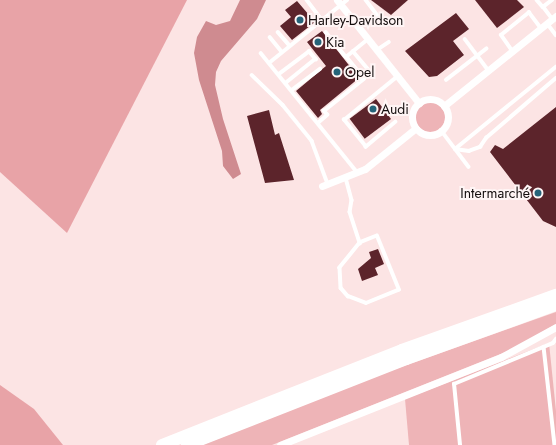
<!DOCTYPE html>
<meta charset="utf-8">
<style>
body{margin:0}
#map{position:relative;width:556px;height:445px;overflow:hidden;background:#fce4e4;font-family:Jost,sans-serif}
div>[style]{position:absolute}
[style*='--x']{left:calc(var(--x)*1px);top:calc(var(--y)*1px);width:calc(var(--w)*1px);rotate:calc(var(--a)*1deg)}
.green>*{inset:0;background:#eeb4b7}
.round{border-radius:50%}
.forest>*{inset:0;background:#e8a3a7}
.water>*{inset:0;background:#cf8b90}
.building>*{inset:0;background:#5c242b;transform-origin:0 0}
.lane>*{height:3.5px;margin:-1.75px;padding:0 1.75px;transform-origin:1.75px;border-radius:1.75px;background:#fff}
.street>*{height:7px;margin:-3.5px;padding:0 3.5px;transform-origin:3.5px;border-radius:3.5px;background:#fff}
.street>.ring{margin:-3.5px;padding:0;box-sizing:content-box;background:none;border:7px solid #fff;border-radius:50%}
.highway>*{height:12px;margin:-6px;padding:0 6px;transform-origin:6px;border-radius:6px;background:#fff}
.dots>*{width:11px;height:11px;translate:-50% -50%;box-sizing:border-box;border:2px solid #fff5f5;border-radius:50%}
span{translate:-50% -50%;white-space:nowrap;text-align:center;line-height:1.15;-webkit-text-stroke:4px #fff5f5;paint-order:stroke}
.poi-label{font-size:14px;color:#130c0c}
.left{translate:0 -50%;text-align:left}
.right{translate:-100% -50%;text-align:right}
</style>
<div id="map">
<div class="green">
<div class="round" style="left:415px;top:102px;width:30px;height:30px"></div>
<div style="clip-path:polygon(556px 312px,556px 324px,513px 349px,272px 445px,202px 445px,390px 371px)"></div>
<div style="clip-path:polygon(549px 343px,556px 411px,556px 445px,409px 445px,405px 399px)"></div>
</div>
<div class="forest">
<div style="clip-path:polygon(0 0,187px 0,67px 233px,0 172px)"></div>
<div style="clip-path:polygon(0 385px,34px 409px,63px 445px,0 445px)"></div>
</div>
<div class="water">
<div style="clip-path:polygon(240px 0,266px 0,257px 19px,221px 61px,216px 72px,215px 85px,223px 119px,241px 174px,233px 179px,223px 166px,222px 151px,199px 80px,194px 53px,197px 37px,206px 21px,216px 25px,230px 21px)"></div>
</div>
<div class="building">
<div style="clip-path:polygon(371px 0,408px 0,391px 15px)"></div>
<div style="clip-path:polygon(475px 0,517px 0,524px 7px,497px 28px)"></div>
<div style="clip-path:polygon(297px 1px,315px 22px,292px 40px,280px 26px,291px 17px,285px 10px)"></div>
<div style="clip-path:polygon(456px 13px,469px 29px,453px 41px,464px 55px,437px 76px,429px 77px,405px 51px)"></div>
<div style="clip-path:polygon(322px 31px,359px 78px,320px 110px,322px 114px,318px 118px,296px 91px,326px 66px,307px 42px)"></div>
<div style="left:376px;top:99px;width:25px;height:33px;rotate:53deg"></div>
<div style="clip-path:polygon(556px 107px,556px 227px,543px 221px,490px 152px,495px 145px,503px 149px)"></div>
<div style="clip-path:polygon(269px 110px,275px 135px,279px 133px,294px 180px,265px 183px,247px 116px)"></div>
<div style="clip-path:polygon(378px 249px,384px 264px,375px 268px,378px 275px,362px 281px,358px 269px,371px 258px,369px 252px)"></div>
</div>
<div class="lane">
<div style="--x:307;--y:0;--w:25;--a:53"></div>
<div style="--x:366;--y:0;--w:26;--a:53"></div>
<div style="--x:537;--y:0;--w:9;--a:49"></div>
<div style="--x:552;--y:19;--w:15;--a:-127"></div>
<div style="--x:543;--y:7;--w:11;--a:-38"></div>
<div style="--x:547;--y:23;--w:15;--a:53"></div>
<div style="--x:278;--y:32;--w:18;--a:49"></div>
<div style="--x:326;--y:32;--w:32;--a:51"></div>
<div style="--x:270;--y:37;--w:19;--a:51"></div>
<div style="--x:465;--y:39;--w:39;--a:53"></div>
<div style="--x:377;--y:50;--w:14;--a:-34"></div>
<div style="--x:353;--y:51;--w:30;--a:50"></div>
<div style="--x:512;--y:51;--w:19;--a:-125"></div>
<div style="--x:501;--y:35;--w:36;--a:-39"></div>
<div style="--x:529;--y:12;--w:20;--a:53"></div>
<div style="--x:261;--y:53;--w:153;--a:51.1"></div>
<div style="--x:269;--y:63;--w:100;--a:-38.9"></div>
<div style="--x:279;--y:74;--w:38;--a:-37"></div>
<div style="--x:309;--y:51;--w:11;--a:49"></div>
<div style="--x:316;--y:59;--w:38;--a:141"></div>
<div style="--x:252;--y:75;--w:43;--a:44.1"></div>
<div style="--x:283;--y:105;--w:46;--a:51.1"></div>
<div style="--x:312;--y:141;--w:46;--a:69.6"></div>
<div style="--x:446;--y:80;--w:51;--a:-37.8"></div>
<div style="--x:292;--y:90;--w:35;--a:-37"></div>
<div style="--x:319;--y:122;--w:11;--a:-41"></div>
<div style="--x:327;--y:115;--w:5;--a:-127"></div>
<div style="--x:324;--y:111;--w:51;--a:-38.7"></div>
<div style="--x:364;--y:79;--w:28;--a:-129"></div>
<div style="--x:346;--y:57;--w:28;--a:-39"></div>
<div style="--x:396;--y:122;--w:39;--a:140"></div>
<div style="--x:366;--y:147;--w:35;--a:-129"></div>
<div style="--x:344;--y:120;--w:70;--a:-39.2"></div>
<div style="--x:441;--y:130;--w:46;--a:52.9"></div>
<div style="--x:455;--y:149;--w:130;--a:-39.1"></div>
<div style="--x:455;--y:149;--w:14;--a:8"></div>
<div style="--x:469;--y:151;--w:12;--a:-20"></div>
<div style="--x:480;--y:147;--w:11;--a:-56"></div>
<div style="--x:486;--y:138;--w:92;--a:-40.6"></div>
<div style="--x:346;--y:178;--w:23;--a:75"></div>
<div style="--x:352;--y:200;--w:12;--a:99"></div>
<div style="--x:350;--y:212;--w:33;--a:72"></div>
<div style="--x:360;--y:243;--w:32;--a:129"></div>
<div style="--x:340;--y:268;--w:20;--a:87"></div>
<div style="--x:341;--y:288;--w:11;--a:49"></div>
<div style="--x:348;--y:296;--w:19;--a:21"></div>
<div style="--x:366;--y:303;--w:35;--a:-22"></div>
<div style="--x:399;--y:290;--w:58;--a:-112.2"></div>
<div style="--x:377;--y:236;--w:18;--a:158"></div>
<div style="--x:544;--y:347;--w:99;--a:83.6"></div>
<div style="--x:460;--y:445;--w:61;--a:-95.6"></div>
<div style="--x:454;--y:384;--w:107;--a:-22.5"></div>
<div style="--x:553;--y:343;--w:5;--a:-53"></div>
</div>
<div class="street">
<div style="--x:337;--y:0;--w:132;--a:51.5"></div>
<div class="ring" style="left:412px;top:99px;width:29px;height:29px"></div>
<div style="--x:444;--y:106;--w:144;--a:-38.8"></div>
<div style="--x:322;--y:186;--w:46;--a:-21.6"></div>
<div style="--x:365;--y:169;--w:65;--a:-38.8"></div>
<div style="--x:280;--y:445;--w:238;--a:-21.7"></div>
<div style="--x:501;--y:357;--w:63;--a:-28.6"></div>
</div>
<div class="highway">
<div style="--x:162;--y:445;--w:258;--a:-21.6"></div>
<div style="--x:402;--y:350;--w:164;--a:-19.7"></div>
<div style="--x:187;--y:445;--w:235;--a:-21.4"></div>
<div style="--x:406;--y:359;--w:159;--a:-19.8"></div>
</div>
<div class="dots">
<div style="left:300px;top:20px;background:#256379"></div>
<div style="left:318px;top:42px;background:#256379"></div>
<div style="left:337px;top:72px;background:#256379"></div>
<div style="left:373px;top:109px;background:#256379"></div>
<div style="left:538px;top:193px;background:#256379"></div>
</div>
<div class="poi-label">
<span class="left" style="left:308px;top:20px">Harley-Davidson</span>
<span class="left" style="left:326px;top:42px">Kia</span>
<span class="left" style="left:345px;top:72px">Opel</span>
<span class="left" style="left:381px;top:109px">Audi</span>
<span class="right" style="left:530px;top:193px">Intermarché</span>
</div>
</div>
